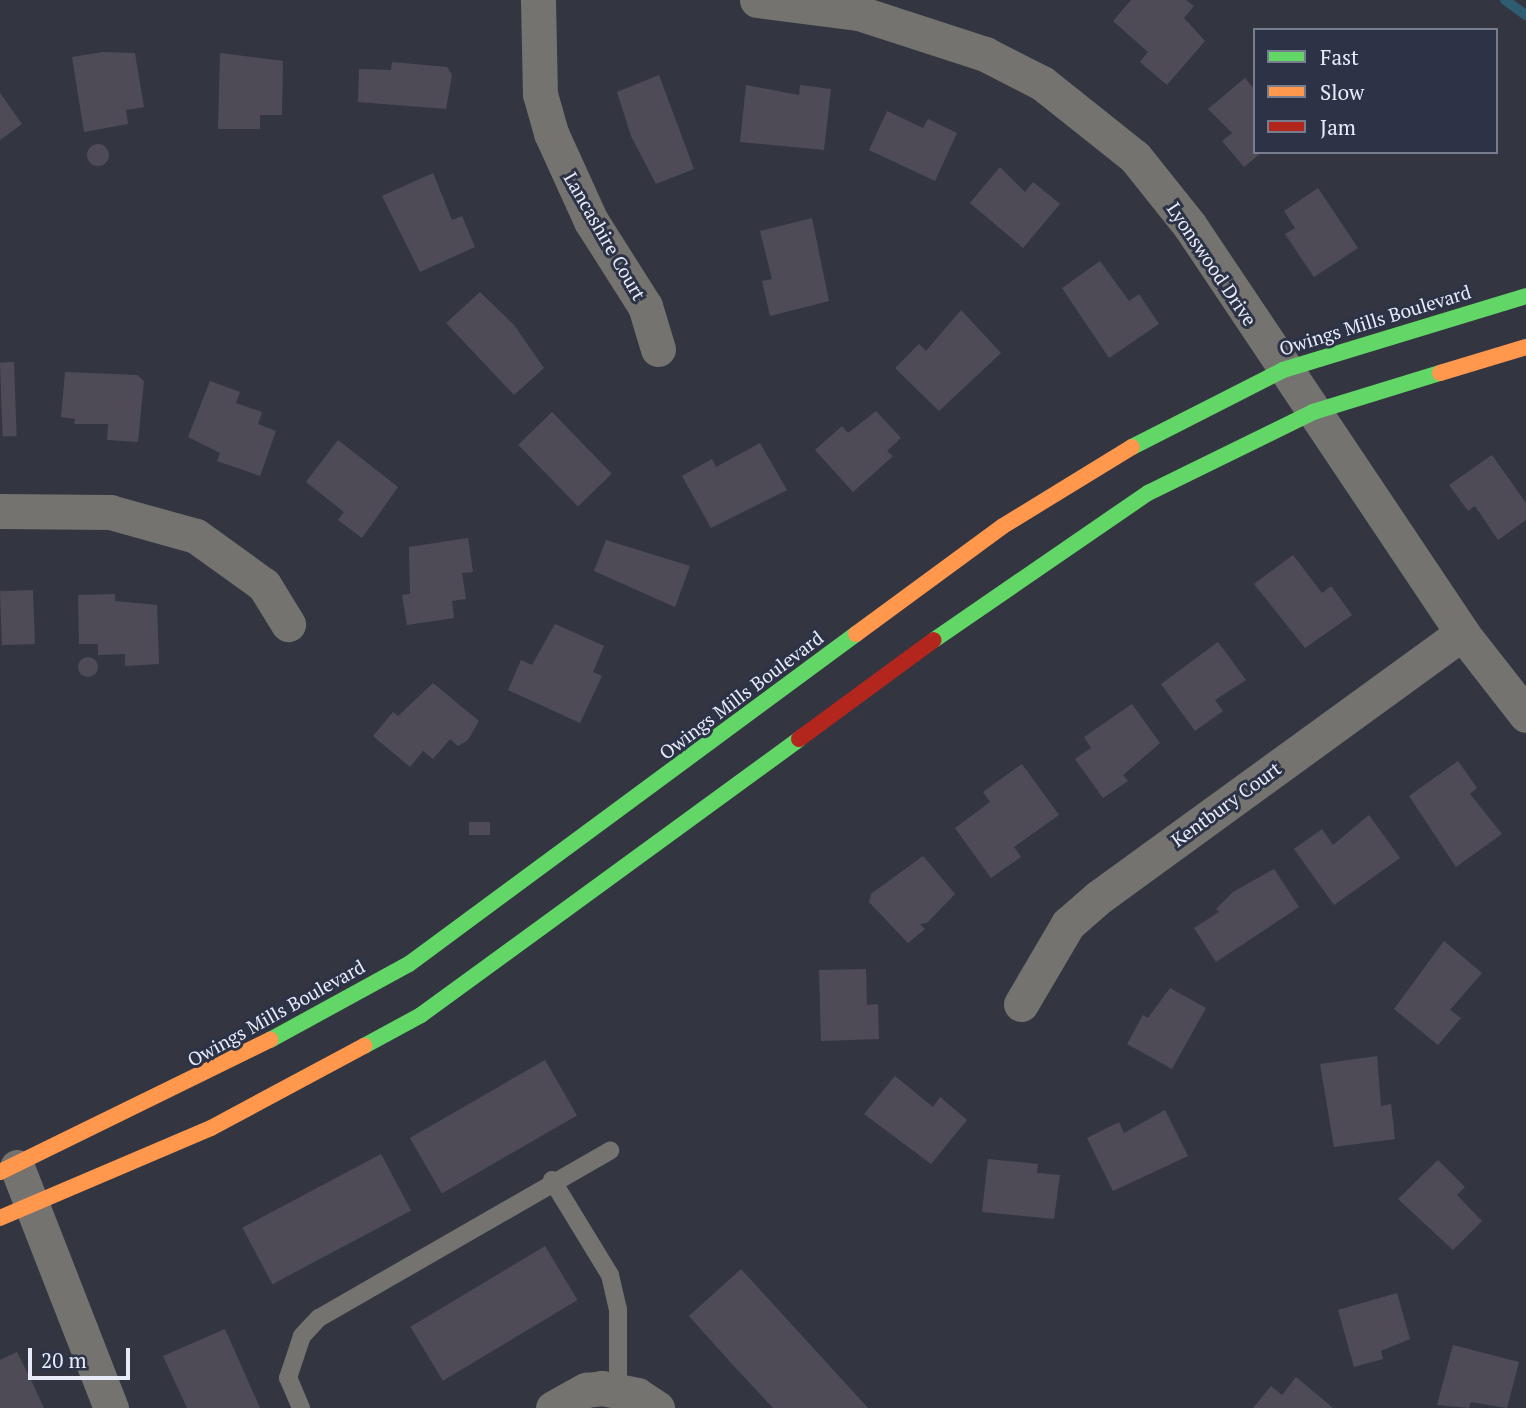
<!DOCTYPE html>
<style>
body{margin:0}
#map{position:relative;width:1526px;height:1408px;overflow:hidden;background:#333641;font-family:"PT Serif",serif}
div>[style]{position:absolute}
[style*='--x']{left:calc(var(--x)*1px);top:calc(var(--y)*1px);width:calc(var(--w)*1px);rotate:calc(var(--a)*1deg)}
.stream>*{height:10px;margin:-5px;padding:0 5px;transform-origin:5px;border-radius:5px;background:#2e5d71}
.building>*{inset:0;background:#4f4b56;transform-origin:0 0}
.round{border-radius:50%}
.lane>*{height:18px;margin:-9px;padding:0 9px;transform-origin:9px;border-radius:9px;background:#75736f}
.street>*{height:35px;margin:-17.5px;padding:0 17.5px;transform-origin:17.5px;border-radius:17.5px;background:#75736f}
.fast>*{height:16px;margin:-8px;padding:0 8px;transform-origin:8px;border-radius:8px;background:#63d668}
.slow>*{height:16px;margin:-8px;padding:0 8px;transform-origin:8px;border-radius:8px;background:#ff974d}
.jam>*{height:16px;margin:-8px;padding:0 8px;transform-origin:8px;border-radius:8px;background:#b3261e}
span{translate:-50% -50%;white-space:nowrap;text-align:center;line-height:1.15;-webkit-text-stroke:6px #2d3347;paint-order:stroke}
.street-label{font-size:19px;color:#e8ecf9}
.legend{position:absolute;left:1253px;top:28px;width:245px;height:126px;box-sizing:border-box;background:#2d3347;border:2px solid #787d8e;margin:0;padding:9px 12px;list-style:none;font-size:21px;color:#e8ecf9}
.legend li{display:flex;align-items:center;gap:14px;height:35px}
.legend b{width:35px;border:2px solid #787d8e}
.scale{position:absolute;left:28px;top:1348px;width:102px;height:32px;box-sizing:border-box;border:4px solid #e8ecf9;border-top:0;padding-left:9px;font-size:21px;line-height:24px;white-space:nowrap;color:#e8ecf9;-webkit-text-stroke:5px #2d3347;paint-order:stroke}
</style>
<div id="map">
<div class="stream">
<div style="--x:1505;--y:0;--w:26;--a:36"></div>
</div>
<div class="building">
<div style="clip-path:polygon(1131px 0,1186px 0,1194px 6px,1184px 18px,1205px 41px,1167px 85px,1140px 62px,1148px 52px,1113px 21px)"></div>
<div style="clip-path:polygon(103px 52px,135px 53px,144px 107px,126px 110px,128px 124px,84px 132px,72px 57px)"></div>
<div style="clip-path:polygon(220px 53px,283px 61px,282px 115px,260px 115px,260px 129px,218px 129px)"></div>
<div style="clip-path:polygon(392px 62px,447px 67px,452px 75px,446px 109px,358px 102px,359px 69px,391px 70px)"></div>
<div style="clip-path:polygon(659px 75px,694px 169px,656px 184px,631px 136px,617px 92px)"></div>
<div style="clip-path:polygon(1245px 78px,1255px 90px,1255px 152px,1262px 152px,1244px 167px,1222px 141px,1232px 133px,1208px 109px)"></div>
<div style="clip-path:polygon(746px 85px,799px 95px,800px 85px,831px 89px,824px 150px,740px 142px)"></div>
<div style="clip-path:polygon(0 93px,22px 124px,0 140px)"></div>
<div style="clip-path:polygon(887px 111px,923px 128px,928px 119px,957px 133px,935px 181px,869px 150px)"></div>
<div class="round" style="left:87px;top:144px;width:22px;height:22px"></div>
<div style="clip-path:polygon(1000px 167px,1025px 192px,1033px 182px,1060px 204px,1023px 248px,970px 203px)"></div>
<div style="clip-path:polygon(433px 173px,452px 220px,462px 216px,475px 247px,420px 272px,382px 196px)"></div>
<div style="clip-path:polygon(1318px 188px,1358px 248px,1314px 277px,1285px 234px,1295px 228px,1284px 211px)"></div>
<div style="clip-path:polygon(812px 218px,829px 301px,770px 316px,762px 281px,772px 279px,760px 231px)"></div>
<div style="clip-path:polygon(1100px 261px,1129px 301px,1139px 294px,1159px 324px,1109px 358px,1062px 288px)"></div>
<div style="clip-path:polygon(480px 292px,514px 325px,544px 368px,514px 395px,446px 323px)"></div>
<div style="clip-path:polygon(961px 310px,1001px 353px,939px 411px,895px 368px,919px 344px,926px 351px)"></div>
<div style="left:14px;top:362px;width:74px;height:14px;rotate:88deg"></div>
<div style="clip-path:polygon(65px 372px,137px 375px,144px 381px,138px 442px,107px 440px,108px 424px,74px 424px,75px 419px,61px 417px)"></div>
<div style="clip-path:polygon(210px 381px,240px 392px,236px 403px,262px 412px,258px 424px,276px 431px,260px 476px,217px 461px,220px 453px,188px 437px)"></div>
<div style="clip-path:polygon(876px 411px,901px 438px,887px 451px,893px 456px,853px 492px,815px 450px,842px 426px,848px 433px)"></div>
<div style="left:552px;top:412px;width:86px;height:47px;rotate:46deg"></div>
<div style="clip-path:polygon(338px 440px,398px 487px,362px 538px,338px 520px,344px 512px,306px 482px)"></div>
<div style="clip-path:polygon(760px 443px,787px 490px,711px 528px,682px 476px,712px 459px,716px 467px)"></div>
<div style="clip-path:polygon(1492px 455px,1526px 503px,1526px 520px,1498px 540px,1475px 506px,1468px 511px,1449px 485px)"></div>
<div style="clip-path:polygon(468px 538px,473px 572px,462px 573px,466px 599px,452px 601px,454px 618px,407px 625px,402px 595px,410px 594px,409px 547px)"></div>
<div style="clip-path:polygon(606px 540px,690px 566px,675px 607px,594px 571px)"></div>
<div style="clip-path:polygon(1293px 555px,1322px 593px,1331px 586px,1352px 615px,1305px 648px,1254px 584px)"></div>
<div style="left:33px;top:590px;width:54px;height:33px;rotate:88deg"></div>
<div style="clip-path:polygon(115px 594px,115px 601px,157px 605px,159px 664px,125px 666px,125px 654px,98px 655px,98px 644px,79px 644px,78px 595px)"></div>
<div style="clip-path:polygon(555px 624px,604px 646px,593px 672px,602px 676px,580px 723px,508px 690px,521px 660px,532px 665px)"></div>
<div style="clip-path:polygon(1218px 642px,1246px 680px,1215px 700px,1223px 711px,1195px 731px,1161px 684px)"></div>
<div class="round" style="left:78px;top:657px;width:20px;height:20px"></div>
<div style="clip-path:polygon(433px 683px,479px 721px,468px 740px,458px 746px,450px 739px,433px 759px,423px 751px,410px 767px,373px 736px,393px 712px,398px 716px)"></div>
<div style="clip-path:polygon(1132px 704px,1160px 743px,1123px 775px,1128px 781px,1103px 798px,1075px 759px,1091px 748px,1084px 737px)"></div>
<div style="clip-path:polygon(1458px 761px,1477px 788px,1470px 794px,1502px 834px,1456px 867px,1409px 796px)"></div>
<div style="clip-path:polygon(1022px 764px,1059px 815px,1014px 847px,1021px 857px,991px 878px,955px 828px,990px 802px,983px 792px)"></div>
<div style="clip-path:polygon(1369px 815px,1400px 858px,1334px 905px,1294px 849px,1322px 829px,1333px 845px)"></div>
<div style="left:469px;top:822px;width:21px;height:13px"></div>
<div style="clip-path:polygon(923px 856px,955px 894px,927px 923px,920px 924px,925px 929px,908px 943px,869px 902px,871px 894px)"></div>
<div style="clip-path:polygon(1274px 869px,1299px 907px,1216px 962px,1194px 928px,1219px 912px,1216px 909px,1233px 892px)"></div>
<div style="clip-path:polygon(1444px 941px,1482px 973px,1450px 1010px,1461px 1018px,1438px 1045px,1394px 1009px)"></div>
<div style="clip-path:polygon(866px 969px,867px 1005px,878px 1004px,879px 1039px,821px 1041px,819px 970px)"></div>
<div style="clip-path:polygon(1170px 988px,1206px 1008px,1172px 1069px,1127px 1044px,1143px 1015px,1148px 1018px)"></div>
<div style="clip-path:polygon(1377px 1056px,1381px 1106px,1391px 1104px,1395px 1139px,1334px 1147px,1320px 1064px)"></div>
<div style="left:545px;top:1060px;width:64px;height:156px;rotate:60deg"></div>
<div style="clip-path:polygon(895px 1076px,933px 1107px,940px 1097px,967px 1120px,931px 1164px,864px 1114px)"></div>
<div style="clip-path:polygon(1165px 1110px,1188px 1156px,1113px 1191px,1087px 1138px,1119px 1122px,1124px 1133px)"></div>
<div style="left:381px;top:1154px;width:64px;height:157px;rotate:62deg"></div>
<div style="clip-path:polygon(988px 1159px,1038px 1164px,1037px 1173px,1060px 1175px,1054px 1219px,982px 1212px)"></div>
<div style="clip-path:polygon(1438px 1160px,1465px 1187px,1457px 1195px,1482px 1221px,1453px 1250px,1398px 1199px)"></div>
<div style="left:545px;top:1246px;width:63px;height:157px;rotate:59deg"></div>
<div style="clip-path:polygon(741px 1269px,826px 1362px,868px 1408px,773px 1408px,731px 1363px,689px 1316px)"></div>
<div style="clip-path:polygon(1397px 1293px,1410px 1339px,1381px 1351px,1383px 1359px,1354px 1367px,1338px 1310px)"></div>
<div style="clip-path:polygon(225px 1329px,260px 1408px,187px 1408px,163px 1356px)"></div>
<div style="clip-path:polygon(1453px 1345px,1519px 1362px,1507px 1408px,1471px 1402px,1469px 1408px,1437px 1405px)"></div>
<div style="clip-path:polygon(17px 1352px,32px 1382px,44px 1408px,0 1408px,0 1360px)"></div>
<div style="clip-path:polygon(1296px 1377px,1333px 1408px,1253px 1408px,1271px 1386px,1282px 1395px)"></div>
</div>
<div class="lane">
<div style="--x:552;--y:1180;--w:111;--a:58.6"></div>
<div style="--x:610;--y:1275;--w:35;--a:77"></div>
<div style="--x:618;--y:1309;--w:80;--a:90"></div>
<div style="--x:301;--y:1408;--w:33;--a:-113"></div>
<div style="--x:288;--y:1378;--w:44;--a:-71.6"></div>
<div style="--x:302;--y:1336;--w:25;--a:-47"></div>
<div style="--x:319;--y:1318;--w:336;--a:-29.9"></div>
</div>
<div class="street">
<div style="--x:538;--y:0;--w:94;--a:88.8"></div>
<div style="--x:540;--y:94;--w:41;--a:74.2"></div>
<div style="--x:551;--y:133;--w:97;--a:65.6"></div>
<div style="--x:591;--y:221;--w:101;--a:57.6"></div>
<div style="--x:645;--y:306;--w:45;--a:73.2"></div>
<div style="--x:757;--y:0;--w:103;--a:7.3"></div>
<div style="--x:859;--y:13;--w:133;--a:18"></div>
<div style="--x:985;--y:54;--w:64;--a:27"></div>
<div style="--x:1042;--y:83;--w:119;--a:38.5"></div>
<div style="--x:1135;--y:157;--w:88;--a:51.4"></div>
<div style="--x:1190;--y:226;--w:490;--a:56.2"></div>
<div style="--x:1462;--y:633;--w:104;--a:52"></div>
<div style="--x:0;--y:511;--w:110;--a:0.5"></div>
<div style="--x:110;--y:512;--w:89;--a:15.6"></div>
<div style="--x:196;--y:536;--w:84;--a:35.8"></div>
<div style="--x:264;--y:585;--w:46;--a:58.4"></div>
<div style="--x:1021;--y:1004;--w:93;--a:-59.6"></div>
<div style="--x:1068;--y:924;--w:41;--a:-41.1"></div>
<div style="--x:1099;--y:897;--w:449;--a:-36"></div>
<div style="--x:17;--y:1167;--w:259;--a:68.7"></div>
<div style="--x:553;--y:1408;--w:38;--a:-29"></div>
<div style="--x:586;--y:1390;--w:16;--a:-7"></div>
<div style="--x:602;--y:1388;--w:36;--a:11"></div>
<div style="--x:637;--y:1395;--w:24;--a:33"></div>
</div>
<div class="fast">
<div style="--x:1132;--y:447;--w:169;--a:-27"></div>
<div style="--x:1283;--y:370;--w:254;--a:-16.9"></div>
<div style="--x:934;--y:640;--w:260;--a:-34.5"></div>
<div style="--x:1148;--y:493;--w:184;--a:-26.1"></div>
<div style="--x:1313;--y:412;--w:133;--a:-17.1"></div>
<div style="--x:270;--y:1040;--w:158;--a:-28.7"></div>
<div style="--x:409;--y:964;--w:556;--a:-36.44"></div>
<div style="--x:364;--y:1046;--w:65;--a:-28.5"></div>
<div style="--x:421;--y:1015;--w:468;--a:-36.1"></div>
</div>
<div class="slow">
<div style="--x:1440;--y:373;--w:90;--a:-16.8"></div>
<div style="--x:856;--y:634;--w:182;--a:-36.3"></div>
<div style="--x:1003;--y:526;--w:151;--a:-31.5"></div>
<div style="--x:0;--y:1172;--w:301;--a:-26.1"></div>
<div style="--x:0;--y:1218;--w:229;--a:-23.1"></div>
<div style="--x:211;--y:1128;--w:174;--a:-28.2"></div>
</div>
<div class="jam">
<div style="--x:799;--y:739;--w:167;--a:-36.3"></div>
</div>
<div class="street-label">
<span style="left:605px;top:236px;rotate:60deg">Lancashire Court</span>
<span style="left:1212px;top:264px;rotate:56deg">Lyonswood Drive</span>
<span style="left:1375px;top:320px;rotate:-17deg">Owings Mills Boulevard</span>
<span style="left:741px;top:695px;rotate:-37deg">Owings Mills Boulevard</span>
<span style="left:1226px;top:804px;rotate:-36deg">Kentbury Court</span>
<span style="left:276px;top:1013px;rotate:-29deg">Owings Mills Boulevard</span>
</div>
<ul class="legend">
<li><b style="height:9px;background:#63d668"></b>Fast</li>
<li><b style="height:9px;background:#ff974d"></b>Slow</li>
<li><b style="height:9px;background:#b3261e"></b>Jam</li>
</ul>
<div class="scale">20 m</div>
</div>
